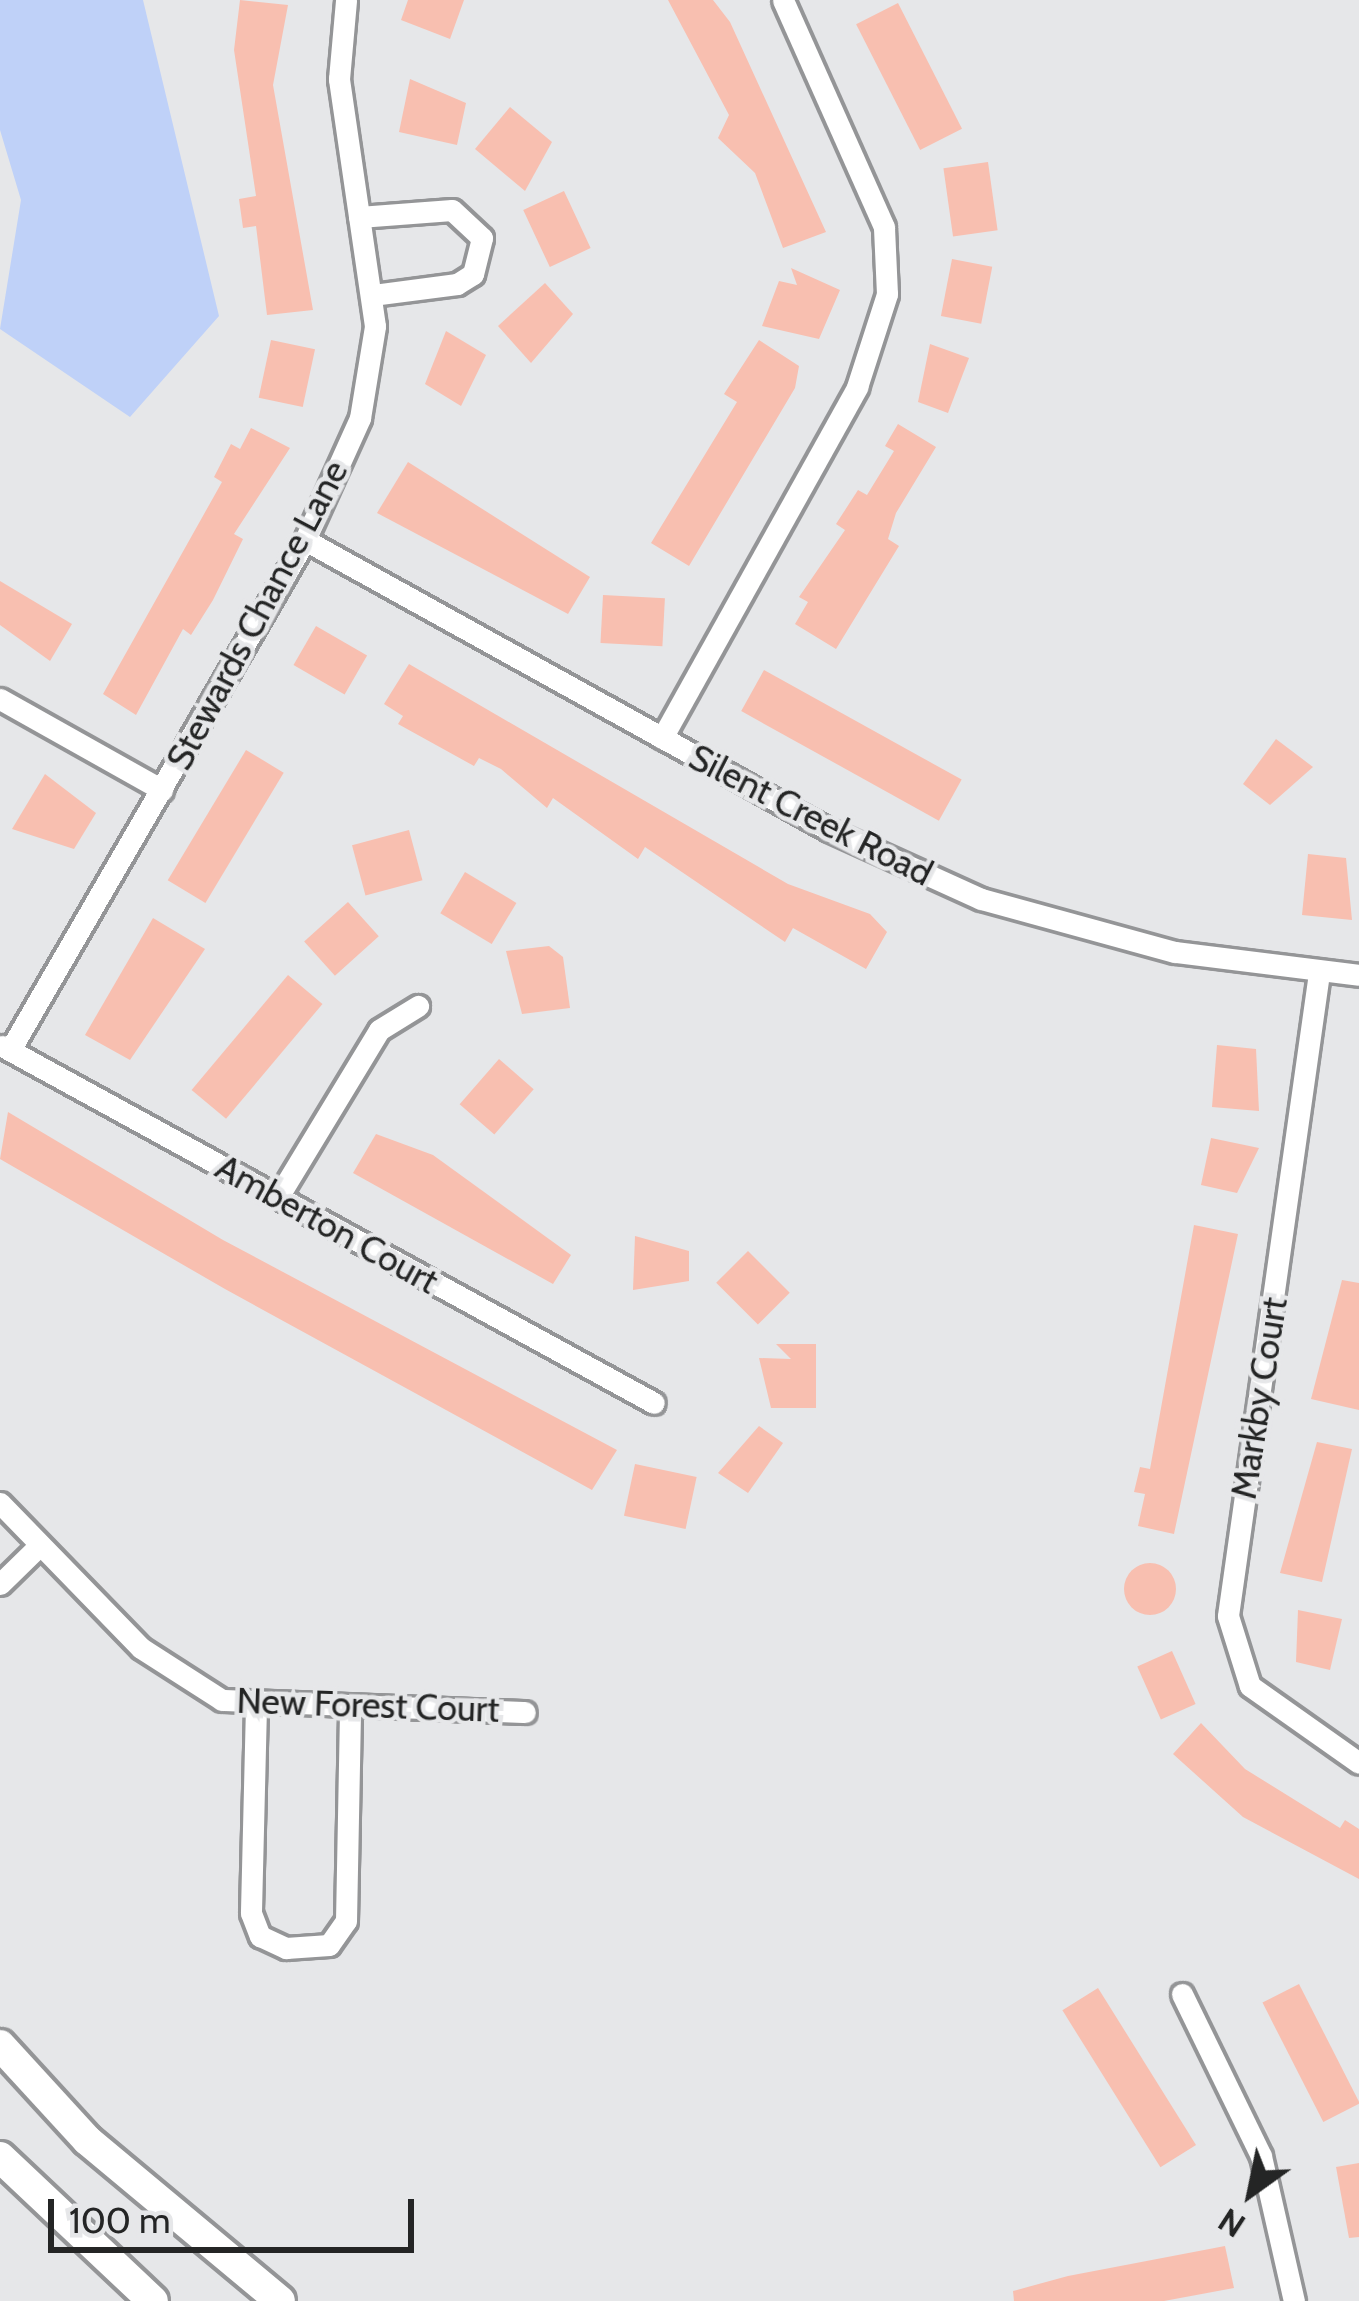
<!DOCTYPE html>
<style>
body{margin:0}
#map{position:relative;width:1359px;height:2301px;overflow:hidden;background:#e6e7e9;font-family:Cabin,sans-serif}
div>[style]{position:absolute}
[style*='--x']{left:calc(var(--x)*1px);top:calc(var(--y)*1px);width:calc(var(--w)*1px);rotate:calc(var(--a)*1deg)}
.green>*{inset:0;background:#bfd1f8}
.building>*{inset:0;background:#f8bfb0;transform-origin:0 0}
.round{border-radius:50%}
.roads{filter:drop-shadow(3px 0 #949597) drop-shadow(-3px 0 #949597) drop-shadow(0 3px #949597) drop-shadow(0 -3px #949597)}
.street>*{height:21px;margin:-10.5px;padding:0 10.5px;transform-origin:10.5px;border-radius:10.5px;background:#fff}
.secondary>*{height:30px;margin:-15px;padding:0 15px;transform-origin:15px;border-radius:15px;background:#fff}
span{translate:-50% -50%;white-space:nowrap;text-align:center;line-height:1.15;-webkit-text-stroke:9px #e6e7e9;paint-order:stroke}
.street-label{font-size:36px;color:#242525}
.north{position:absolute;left:1191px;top:2133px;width:120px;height:120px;-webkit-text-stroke:9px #e6e7e9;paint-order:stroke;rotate:213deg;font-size:33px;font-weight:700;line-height:48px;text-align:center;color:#242525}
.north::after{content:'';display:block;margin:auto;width:42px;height:54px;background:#242525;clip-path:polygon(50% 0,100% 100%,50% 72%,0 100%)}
.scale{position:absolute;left:48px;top:2199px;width:366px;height:54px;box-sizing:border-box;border:6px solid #242525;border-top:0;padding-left:15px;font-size:36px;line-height:42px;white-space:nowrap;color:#242525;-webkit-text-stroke:9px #e6e7e9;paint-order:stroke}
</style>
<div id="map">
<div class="green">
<div style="clip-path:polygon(0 0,143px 0,219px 316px,130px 417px,0 329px,21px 200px,0 130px)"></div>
</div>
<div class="building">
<div style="clip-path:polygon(240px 0,288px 5px,273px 85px,313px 310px,267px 315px,256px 226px,243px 228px,239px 199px,256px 196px,234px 50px)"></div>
<div style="clip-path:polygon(408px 0,464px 0,450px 39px,401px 20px)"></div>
<div style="clip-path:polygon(668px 0,713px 0,730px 22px,826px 232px,783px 248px,755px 173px,718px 138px,729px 115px)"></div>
<div style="left:898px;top:3px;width:141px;height:47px;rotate:63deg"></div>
<div style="clip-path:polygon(410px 79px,466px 103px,457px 145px,399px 132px)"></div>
<div style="clip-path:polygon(510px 107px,552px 142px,525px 191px,475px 149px)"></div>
<div style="left:988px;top:162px;width:69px;height:45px;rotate:82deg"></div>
<div style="left:564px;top:191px;width:63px;height:45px;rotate:65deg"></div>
<div style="left:952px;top:259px;width:41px;height:58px;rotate:11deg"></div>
<div style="clip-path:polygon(791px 268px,840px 290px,819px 339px,762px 326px,779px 281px,797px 285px)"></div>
<div style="clip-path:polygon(545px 283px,573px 314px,531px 363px,498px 326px)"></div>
<div style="clip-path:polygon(446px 331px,486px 355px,461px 406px,425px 384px)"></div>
<div style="left:271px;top:340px;width:45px;height:59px;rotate:12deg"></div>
<div style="clip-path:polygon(759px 340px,799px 366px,795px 388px,689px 566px,651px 543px,737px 402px,724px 394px)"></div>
<div style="clip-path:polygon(930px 344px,969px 358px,948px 413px,918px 402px)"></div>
<div style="clip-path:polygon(898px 424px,936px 447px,896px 513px,888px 539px,899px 546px,836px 649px,795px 624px,808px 602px,799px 597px,845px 530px,836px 524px,858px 490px,867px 495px,894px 451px,885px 446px)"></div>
<div style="clip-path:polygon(251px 428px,290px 448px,234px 534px,243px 539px,213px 600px,191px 635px,183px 629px,136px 715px,103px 694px,222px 482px,214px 477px,231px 444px,240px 449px)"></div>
<div style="clip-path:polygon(408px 462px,590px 577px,568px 614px,377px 513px)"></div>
<div style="clip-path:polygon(0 581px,72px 624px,50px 661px,0 625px)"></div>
<div style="left:603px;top:595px;width:62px;height:48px;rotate:3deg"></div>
<div style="left:316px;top:626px;width:59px;height:45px;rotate:30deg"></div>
<div style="clip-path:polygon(409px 664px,788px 884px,870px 914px,887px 932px,866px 969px,793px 928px,785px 942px,645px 847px,638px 859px,553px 798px,547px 808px,501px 769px,479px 758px,474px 766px,398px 724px,403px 716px,384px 704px)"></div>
<div style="left:764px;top:670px;width:226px;height:47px;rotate:29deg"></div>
<div style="clip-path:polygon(1276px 739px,1313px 767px,1270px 805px,1243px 784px)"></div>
<div style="left:246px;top:750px;width:44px;height:152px;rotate:31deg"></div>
<div style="clip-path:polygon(45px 774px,96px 813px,74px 849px,12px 829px)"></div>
<div style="left:409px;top:830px;width:52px;height:59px;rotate:75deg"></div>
<div style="clip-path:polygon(1308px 854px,1346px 858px,1352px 920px,1302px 915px)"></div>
<div style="left:465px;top:872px;width:60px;height:48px;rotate:31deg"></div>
<div style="left:348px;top:902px;width:46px;height:59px;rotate:48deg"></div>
<div style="clip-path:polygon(153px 918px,205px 949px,130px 1060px,85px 1035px)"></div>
<div style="clip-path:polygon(549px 946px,563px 957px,570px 1008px,522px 1014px,506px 951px)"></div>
<div style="left:288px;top:975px;width:45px;height:150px;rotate:40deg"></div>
<div style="clip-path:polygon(1217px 1045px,1256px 1049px,1259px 1111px,1212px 1107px)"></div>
<div style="left:499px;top:1059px;width:46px;height:60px;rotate:41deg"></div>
<div style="clip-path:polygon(8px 1112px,223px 1240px,617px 1450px,592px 1490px,225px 1289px,0 1159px)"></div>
<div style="clip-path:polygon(376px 1134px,433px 1155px,571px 1255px,553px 1284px,353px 1173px)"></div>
<div style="clip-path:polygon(1211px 1138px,1259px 1148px,1237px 1193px,1201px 1185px)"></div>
<div style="clip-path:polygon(1194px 1225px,1238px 1234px,1174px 1534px,1138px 1526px,1145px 1494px,1134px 1492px,1140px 1467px,1150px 1469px)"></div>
<div style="clip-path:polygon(635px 1236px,689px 1251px,689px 1281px,633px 1290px)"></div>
<div style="left:748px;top:1251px;width:59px;height:45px;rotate:45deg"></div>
<div style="clip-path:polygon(1342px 1280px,1359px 1283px,1359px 1410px,1311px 1399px)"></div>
<div style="clip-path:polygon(776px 1344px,816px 1344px,816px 1408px,771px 1408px,759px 1358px,791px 1359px)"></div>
<div style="clip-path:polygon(759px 1426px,783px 1443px,748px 1493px,718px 1473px)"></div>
<div style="clip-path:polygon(1317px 1442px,1352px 1449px,1322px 1582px,1280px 1573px)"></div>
<div style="left:635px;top:1464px;width:63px;height:53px;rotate:12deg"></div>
<div class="round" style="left:1124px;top:1563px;width:52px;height:52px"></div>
<div style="clip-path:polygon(1298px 1610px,1342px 1619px,1330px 1670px,1296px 1662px)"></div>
<div style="left:1172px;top:1651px;width:58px;height:38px;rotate:66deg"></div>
<div style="clip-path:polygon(1201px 1723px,1245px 1769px,1340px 1828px,1345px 1820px,1359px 1829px,1359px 1879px,1243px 1817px,1173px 1754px)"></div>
<div style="left:1299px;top:1984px;width:134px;height:41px;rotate:63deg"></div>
<div style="left:1098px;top:1988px;width:185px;height:42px;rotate:58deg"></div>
<div style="clip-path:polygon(1359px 2163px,1359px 2237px,1349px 2238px,1336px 2167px)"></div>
<div style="clip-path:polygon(1225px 2246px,1234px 2288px,1164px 2301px,1014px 2301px,1013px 2291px,1068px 2276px)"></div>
</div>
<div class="roads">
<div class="street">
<div style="--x:359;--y:217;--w:93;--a:-4.3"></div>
<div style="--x:452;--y:210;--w:41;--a:43"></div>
<div style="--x:482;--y:238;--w:37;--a:104"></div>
<div style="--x:473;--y:274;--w:19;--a:148"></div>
<div style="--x:457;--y:284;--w:84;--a:172.5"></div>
<div style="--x:305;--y:540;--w:599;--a:28.96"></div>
<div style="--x:829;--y:830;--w:167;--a:24.4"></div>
<div style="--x:981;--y:899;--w:201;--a:15.3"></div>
<div style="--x:1175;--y:952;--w:185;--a:7.1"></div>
<div style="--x:0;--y:699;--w:186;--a:29.3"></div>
<div style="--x:662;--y:738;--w:402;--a:-60.9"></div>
<div style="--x:857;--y:387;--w:98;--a:-72.1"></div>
<div style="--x:887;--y:294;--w:67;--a:-92.6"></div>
<div style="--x:884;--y:227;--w:248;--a:-114"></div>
<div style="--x:1319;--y:973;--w:649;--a:98.06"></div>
<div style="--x:1228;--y:1616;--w:73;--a:72.6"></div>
<div style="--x:1250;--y:1686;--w:133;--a:35.2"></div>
<div style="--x:2;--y:1046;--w:743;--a:28.7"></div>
<div style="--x:10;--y:1050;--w:589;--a:-59.95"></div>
<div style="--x:305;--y:540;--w:134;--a:-65.7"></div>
<div style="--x:360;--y:418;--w:93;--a:-80.7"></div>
<div style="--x:375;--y:326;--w:250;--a:-98.3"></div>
<div style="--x:339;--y:79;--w:79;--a:-84.9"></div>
<div style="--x:278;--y:1197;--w:195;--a:-58.8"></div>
<div style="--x:379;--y:1030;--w:46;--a:-31.6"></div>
<div style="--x:0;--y:1503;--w:202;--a:45.8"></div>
<div style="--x:141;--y:1648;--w:96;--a:32.7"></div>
<div style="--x:222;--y:1700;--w:303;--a:2.3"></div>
<div style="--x:0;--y:1584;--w:54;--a:-44.3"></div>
<div style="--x:256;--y:1706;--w:207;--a:91.4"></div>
<div style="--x:251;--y:1913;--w:25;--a:69"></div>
<div style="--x:260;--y:1936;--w:29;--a:25"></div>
<div style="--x:286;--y:1948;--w:43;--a:-4"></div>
<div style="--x:329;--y:1945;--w:29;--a:-55"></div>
<div style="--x:346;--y:1921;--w:212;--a:-88.9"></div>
<div style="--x:1182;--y:1994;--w:180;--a:64"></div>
<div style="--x:1261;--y:2156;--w:149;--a:77.2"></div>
</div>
<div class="secondary">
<div style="--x:0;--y:2045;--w:129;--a:47.5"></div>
<div style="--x:87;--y:2140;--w:251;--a:39.8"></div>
<div style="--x:0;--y:2157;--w:210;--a:43.3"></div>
</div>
</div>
<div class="street-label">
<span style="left:257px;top:615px;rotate:-62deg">Stewards Chance Lane</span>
<span style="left:811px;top:815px;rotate:27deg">Silent Creek Road</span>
<span style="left:327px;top:1224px;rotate:29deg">Amberton Court</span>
<span style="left:1259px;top:1398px;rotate:-81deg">Markby Court</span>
<span style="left:368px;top:1705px;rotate:2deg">New Forest Court</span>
</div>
<div class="north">N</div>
<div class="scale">100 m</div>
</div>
